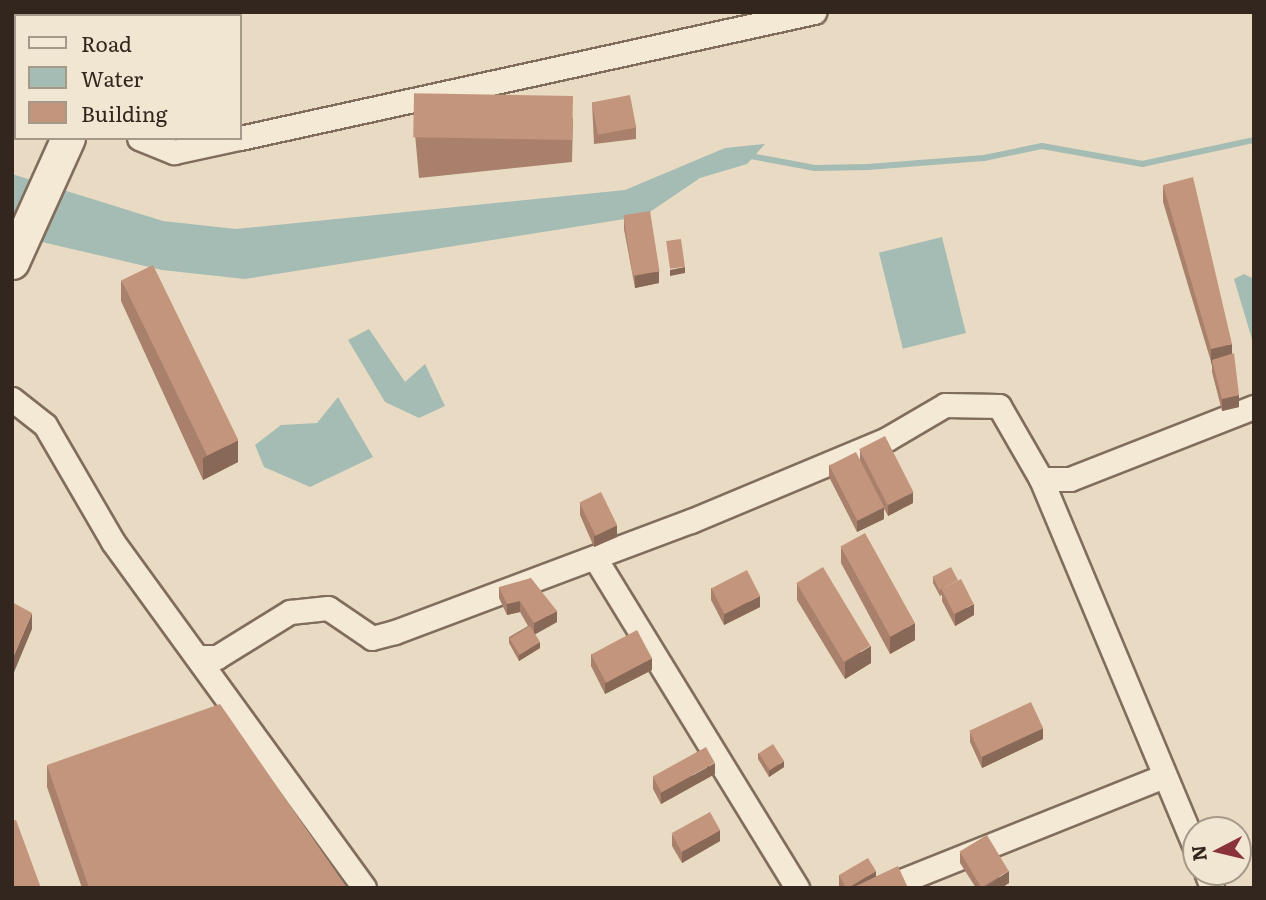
<!DOCTYPE html>
<style>
body{margin:0}
#map{position:relative;width:1266px;height:900px;overflow:hidden;background:#e9dbc3;font-family:Literata,serif}
div>[style]{position:absolute}
[style*='--x']{left:calc(var(--x)*1px);top:calc(var(--y)*1px);width:calc(var(--w)*1px);rotate:calc(var(--a)*1deg)}
.water>*{inset:0;background:#a4bcb3;transform-origin:0 0}
.stream>*{height:6px;margin:-3px;padding:0 3px;transform-origin:3px;border-radius:3px;background:#a4bcb3}
.roads{filter:drop-shadow(2px 0 #816d5c) drop-shadow(-2px 0 #816d5c) drop-shadow(0 2px #816d5c) drop-shadow(0 -2px #816d5c)}
.street>*{height:23px;margin:-11.5px;padding:0 11.5px;transform-origin:11.5px;border-radius:11.5px;background:#f4e9d5}
.secondary>*{height:33px;margin:-16.5px;padding:0 16.5px;transform-origin:16.5px;border-radius:16.5px;background:#f4e9d5}
.wall>*{inset:0;background:#a8806b}
.shaded-wall>*{inset:0;background:#886857}
.building>*{inset:0;background:#c3957c;transform-origin:0 0}
span{translate:-50% -50%;white-space:nowrap;text-align:center;line-height:1.15;-webkit-text-stroke:5px #f1e6d1;paint-order:stroke}
.frame{position:absolute;inset:0;border:14px solid #32261e;pointer-events:none}
.legend{position:absolute;left:14px;top:14px;width:228px;height:126px;box-sizing:border-box;background:#f1e6d1;border:2px solid #a59989;margin:0;padding:9px 12px;list-style:none;font-size:21px;color:#32261e}
.legend li{display:flex;align-items:center;gap:14px;height:35px}
.legend b{width:35px;border:2px solid #a59989}
.north{position:absolute;left:1182px;top:816px;width:70px;height:70px;box-sizing:border-box;background:#f1e6d1;border:2px solid #a59989;border-radius:50%;rotate:263deg;font-size:19px;font-weight:700;line-height:28px;text-align:center;color:#32261e}
.north::after{content:'';display:block;margin:auto;width:24px;height:32px;background:#893239;clip-path:polygon(50% 0,100% 100%,50% 72%,0 100%)}
</style>
<div id="map">
<div class="water">
<div style="clip-path:polygon(765px 144px,747px 164px,700px 178px,644px 216px,245px 279px,162px 270px,12px 235px,12px 174px,163px 221px,236px 229px,625px 190px,725px 148px)"></div>
<div style="left:942px;top:237px;width:99px;height:65px;rotate:76deg"></div>
<div style="clip-path:polygon(1244px 274px,1254px 279px,1254px 346px,1234px 279px)"></div>
<div style="clip-path:polygon(369px 329px,405px 382px,425px 364px,445px 406px,419px 418px,385px 402px,348px 340px)"></div>
<div style="clip-path:polygon(338px 397px,373px 457px,310px 487px,264px 467px,255px 445px,281px 425px,317px 423px)"></div>
</div>
<div class="stream">
<div style="--x:745;--y:155;--w:71;--a:10.5"></div>
<div style="--x:815;--y:168;--w:53;--a:-1.1"></div>
<div style="--x:868;--y:167;--w:116;--a:-4.4"></div>
<div style="--x:984;--y:158;--w:59;--a:-11.7"></div>
<div style="--x:1042;--y:146;--w:102;--a:10.2"></div>
<div style="--x:1142;--y:164;--w:115;--a:-12.1"></div>
</div>
<div class="roads">
<div class="street">
<div style="--x:12;--y:72;--w:4;--a:0"></div>
<div style="--x:139;--y:138;--w:38;--a:22"></div>
<div style="--x:174;--y:152;--w:66;--a:-12.3"></div>
<div style="--x:240;--y:138;--w:588;--a:-12.38"></div>
<div style="--x:12;--y:399;--w:42;--a:38.2"></div>
<div style="--x:45;--y:425;--w:135;--a:59.8"></div>
<div style="--x:113;--y:542;--w:427;--a:54"></div>
<div style="--x:1041;--y:479;--w:29;--a:0"></div>
<div style="--x:1070;--y:479;--w:198;--a:-21.4"></div>
<div style="--x:595;--y:558;--w:387;--a:58.5"></div>
<div style="--x:199;--y:657;--w:18;--a:0"></div>
<div style="--x:217;--y:657;--w:86;--a:-31.7"></div>
<div style="--x:290;--y:612;--w:38;--a:-6"></div>
<div style="--x:328;--y:608;--w:53;--a:34.3"></div>
<div style="--x:372;--y:638;--w:24;--a:-15"></div>
<div style="--x:395;--y:632;--w:316;--a:-20.6"></div>
<div style="--x:691;--y:521;--w:212;--a:-22.7"></div>
<div style="--x:887;--y:439;--w:67;--a:-30.4"></div>
<div style="--x:945;--y:405;--w:54;--a:1.1"></div>
<div style="--x:999;--y:406;--w:84;--a:60.1"></div>
<div style="--x:1041;--y:479;--w:402;--a:67.3"></div>
<div style="--x:1206;--y:872;--w:17;--a:69"></div>
<div style="--x:884;--y:888;--w:302;--a:-21.8"></div>
</div>
<div class="secondary">
<div style="--x:155;--y:16;--w:5;--a:-53"></div>
<div style="--x:12;--y:262;--w:136;--a:-65.7"></div>
</div>
</div>
<div class="wall">
<div style="clip-path:polygon(592px 102px,636px 127px,636px 139px,594px 144px)"></div>
<div style="clip-path:polygon(415px 112px,573px 118px,572px 162px,419px 178px,415px 134px)"></div>
<div style="clip-path:polygon(1163px 185px,1232px 354px,1239px 407px,1222px 411px,1212px 372px,1212px 365px,1163px 202px)"></div>
<div style="clip-path:polygon(624px 217px,659px 283px,635px 288px,624px 229px)"></div>
<div style="clip-path:polygon(121px 280px,238px 462px,203px 480px,121px 301px)"></div>
<div style="clip-path:polygon(860px 450px,913px 503px,888px 516px,867px 476px,884px 519px,857px 532px,829px 477px,829px 465px,860px 461px)"></div>
<div style="clip-path:polygon(580px 503px,617px 537px,594px 547px,580px 515px)"></div>
<div style="clip-path:polygon(841px 547px,915px 640px,890px 654px,841px 563px)"></div>
<div style="clip-path:polygon(933px 577px,974px 615px,955px 626px,942px 601px,942px 595px,940px 596px,933px 583px)"></div>
<div style="clip-path:polygon(797px 583px,871px 663px,845px 679px,797px 600px)"></div>
<div style="clip-path:polygon(499px 587px,557px 622px,535px 634px,540px 648px,519px 661px,509px 643px,509px 637px,528px 626px,520px 612px,507px 615px,499px 598px)"></div>
<div style="clip-path:polygon(711px 588px,760px 607px,724px 625px,711px 600px)"></div>
<div style="clip-path:polygon(591px 654px,652px 670px,605px 694px,591px 666px)"></div>
<div style="clip-path:polygon(970px 731px,1043px 739px,982px 768px,970px 742px)"></div>
<div style="clip-path:polygon(758px 753px,784px 767px,769px 777px,758px 759px)"></div>
<div style="clip-path:polygon(47px 765px,347px 888px,82px 888px,47px 787px)"></div>
<div style="clip-path:polygon(715px 774px,661px 804px,653px 789px,653px 778px)"></div>
<div style="clip-path:polygon(672px 835px,720px 841px,682px 863px,672px 846px)"></div>
<div style="clip-path:polygon(960px 852px,1009px 883px,1001px 888px,976px 888px,960px 863px)"></div>
<div style="clip-path:polygon(839px 875px,876px 876px,908px 888px,839px 888px)"></div>
</div>
<div class="shaded-wall">
<div style="clip-path:polygon(685px 267px,685px 273px,670px 276px,670px 270px)"></div>
<div style="clip-path:polygon(659px 271px,659px 283px,635px 288px,635px 276px)"></div>
<div style="clip-path:polygon(1232px 344px,1232px 361px,1212px 360px,1211px 366px,1211px 349px)"></div>
<div style="clip-path:polygon(1239px 395px,1239px 407px,1222px 411px,1222px 399px)"></div>
<div style="clip-path:polygon(238px 440px,238px 462px,203px 480px,203px 458px)"></div>
<div style="clip-path:polygon(913px 492px,913px 503px,888px 516px,888px 504px)"></div>
<div style="clip-path:polygon(884px 507px,884px 519px,857px 532px,857px 521px)"></div>
<div style="clip-path:polygon(617px 525px,617px 537px,594px 547px,594px 536px)"></div>
<div style="clip-path:polygon(760px 596px,760px 607px,724px 625px,724px 614px)"></div>
<div style="clip-path:polygon(520px 601px,520px 612px,507px 615px,507px 604px)"></div>
<div style="clip-path:polygon(974px 604px,974px 615px,955px 626px,955px 614px)"></div>
<div style="clip-path:polygon(557px 611px,557px 622px,534px 635px,534px 623px)"></div>
<div style="clip-path:polygon(32px 613px,32px 629px,12px 677px,12px 660px)"></div>
<div style="clip-path:polygon(915px 623px,915px 640px,890px 654px,890px 637px)"></div>
<div style="clip-path:polygon(540px 642px,540px 648px,519px 661px,519px 655px)"></div>
<div style="clip-path:polygon(871px 646px,871px 663px,845px 679px,845px 662px)"></div>
<div style="clip-path:polygon(652px 658px,652px 670px,605px 694px,605px 683px)"></div>
<div style="clip-path:polygon(1043px 728px,1043px 739px,982px 768px,982px 756px)"></div>
<div style="clip-path:polygon(784px 761px,784px 767px,769px 777px,769px 771px)"></div>
<div style="clip-path:polygon(715px 763px,715px 774px,661px 804px,661px 793px)"></div>
<div style="clip-path:polygon(720px 830px,720px 841px,682px 863px,682px 852px)"></div>
<div style="clip-path:polygon(876px 871px,876px 883px,868px 888px,848px 888px)"></div>
<div style="clip-path:polygon(1009px 871px,1009px 883px,1001px 888px,983px 888px)"></div>
</div>
<div class="building">
<div style="left:630px;top:95px;width:33px;height:39px;rotate:79deg"></div>
<div style="left:573px;top:96px;width:44px;height:159px;rotate:91deg"></div>
<div style="clip-path:polygon(1193px 177px,1232px 344px,1211px 349px,1163px 185px)"></div>
<div style="left:650px;top:211px;width:61px;height:27px;rotate:81deg"></div>
<div style="left:681px;top:239px;width:28px;height:15px;rotate:82deg"></div>
<div style="left:153px;top:265px;width:195px;height:35px;rotate:64deg"></div>
<div style="clip-path:polygon(1234px 353px,1239px 395px,1222px 399px,1212px 360px)"></div>
<div style="left:885px;top:436px;width:63px;height:29px;rotate:63deg"></div>
<div style="left:856px;top:452px;width:62px;height:30px;rotate:63deg"></div>
<div style="left:601px;top:492px;width:37px;height:24px;rotate:64deg"></div>
<div style="left:865px;top:533px;width:103px;height:28px;rotate:61deg"></div>
<div style="left:823px;top:567px;width:92px;height:31px;rotate:59deg"></div>
<div style="left:951px;top:567px;width:15px;height:21px;rotate:62deg"></div>
<div style="left:747px;top:570px;width:29px;height:40px;rotate:63deg"></div>
<div style="clip-path:polygon(531px 578px,557px 611px,534px 623px,520px 601px,507px 604px,499px 587px)"></div>
<div style="left:961px;top:579px;width:28px;height:22px;rotate:63deg"></div>
<div style="clip-path:polygon(12px 602px,32px 613px,12px 660px)"></div>
<div style="left:530px;top:626px;width:19px;height:24px;rotate:58deg"></div>
<div style="left:637px;top:630px;width:32px;height:52px;rotate:62deg"></div>
<div style="left:1031px;top:702px;width:29px;height:68px;rotate:65deg"></div>
<div style="clip-path:polygon(220px 704px,347px 888px,89px 888px,47px 765px)"></div>
<div style="left:773px;top:744px;width:20px;height:17px;rotate:57deg"></div>
<div style="left:706px;top:747px;width:18px;height:61px;rotate:61deg"></div>
<div style="left:710px;top:812px;width:21px;height:44px;rotate:61deg"></div>
<div style="clip-path:polygon(16px 820px,41px 888px,12px 888px,12px 821px)"></div>
<div style="left:987px;top:835px;width:42px;height:32px;rotate:59deg"></div>
<div style="clip-path:polygon(868px 858px,876px 871px,848px 888px,846px 888px,839px 875px)"></div>
<div style="clip-path:polygon(898px 866px,908px 888px,852px 888px)"></div>
</div>
<div class="frame"></div>
<ul class="legend">
<li><b style="height:9px;background:#f4e9d5"></b>Road</li>
<li><b style="height:19px;background:#a4bcb3"></b>Water</li>
<li><b style="height:19px;background:#c3957c"></b>Building</li>
</ul>
<div class="north">N</div>
</div>
